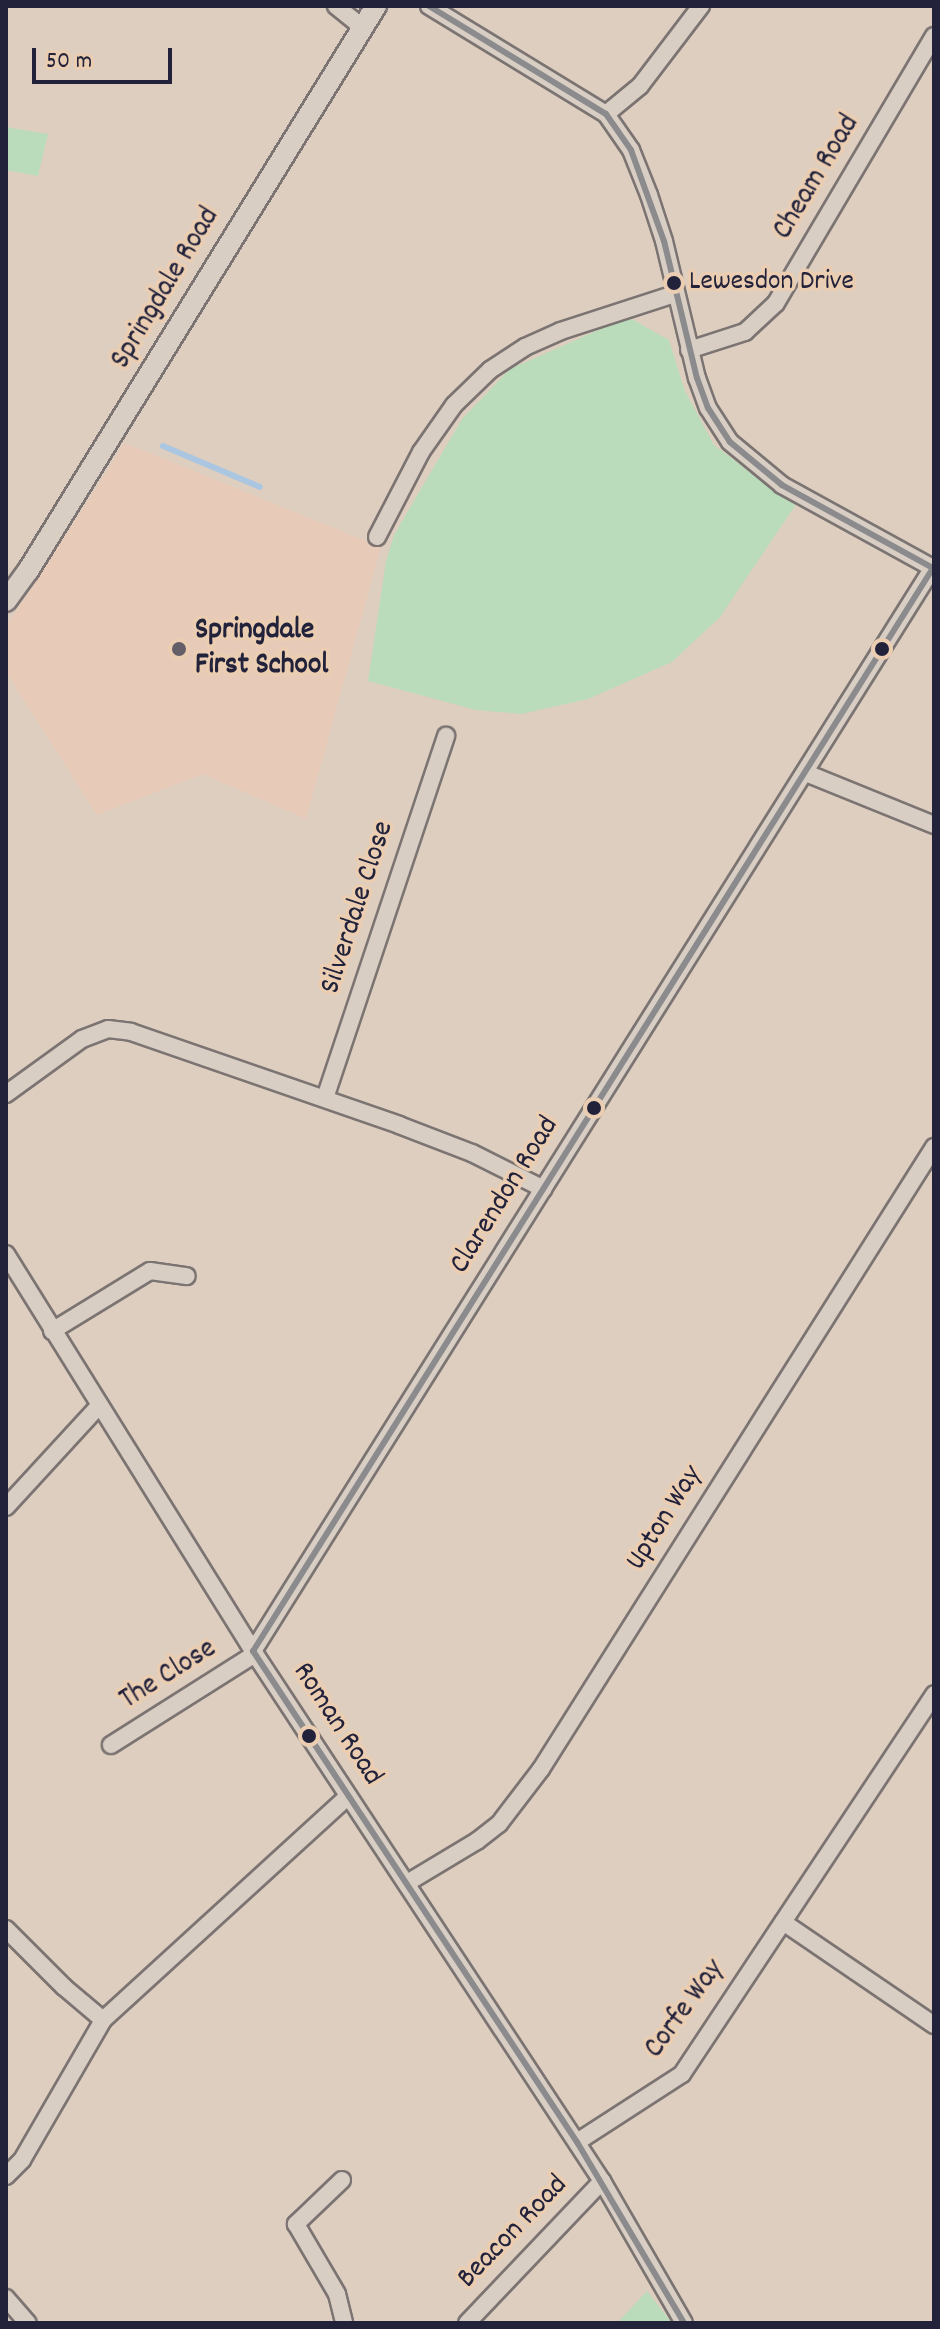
<!DOCTYPE html>
<style>
body{margin:0}
#map{position:relative;width:940px;height:2329px;overflow:hidden;background:#decebf;font-family:Dekko,sans-serif}
div>[style]{position:absolute}
[style*='--x']{left:calc(var(--x)*1px);top:calc(var(--y)*1px);width:calc(var(--w)*1px);rotate:calc(var(--a)*1deg)}
.built>*{inset:0;background:#e7cbb8}
.green>*{inset:0;background:#bbdcbb}
.stream>*{height:6px;margin:-3px;padding:0 3px;transform-origin:3px;border-radius:3px;background:#abc6e1}
.roads{filter:drop-shadow(2px 0 #7b7472) drop-shadow(-2px 0 #7b7472) drop-shadow(0 2px #7b7472) drop-shadow(0 -2px #7b7472)}
.minor>*{height:16px;margin:-8px;padding:0 8px;transform-origin:8px;border-radius:8px;background:#d9cec4}
.tertiary>*{height:20px;margin:-10px;padding:0 10px;transform-origin:10px;border-radius:10px;background:#d9cec4}
.bus-1>*{height:6px;margin:-3px;padding:0 3px;transform-origin:3px;border-radius:3px;background:#8b8a8d}
.dots>*{width:22px;height:22px;translate:-50% -50%;box-sizing:border-box;border:4px solid #ebceb2;border-radius:50%}
span{translate:-50% -50%;white-space:nowrap;text-align:center;line-height:1.15;-webkit-text-stroke:7px #ebceb2;paint-order:stroke}
.bus-label{font-size:28px;color:#22223b}
.left{translate:0 -50%;text-align:left}
.street-label{font-size:30px;color:#22223b}
.poi-label{font-size:30px;color:#22223b;font-weight:700}
.frame{position:absolute;inset:0;border:8px solid #22223b;pointer-events:none}
.scale{position:absolute;left:32px;top:48px;width:140px;height:36px;box-sizing:border-box;border:4px solid #22223b;border-top:0;padding-left:10px;font-size:24px;line-height:28px;white-space:nowrap;color:#22223b;-webkit-text-stroke:6px #ebceb2;paint-order:stroke}
</style>
<div id="map">
<div class="built">
<div style="clip-path:polygon(125px 443px,381px 547px,306px 819px,203px 774px,97px 815px,6px 672px,6px 627px)"></div>
</div>
<div class="green">
<div style="clip-path:polygon(6px 127px,48px 134px,38px 176px,6px 170px)"></div>
<div style="clip-path:polygon(628px 317px,669px 340px,685px 391px,714px 445px,776px 492px,797px 503px,720px 617px,672px 662px,588px 699px,521px 714px,476px 710px,368px 681px,386px 561px,394px 535px,462px 419px,510px 369px)"></div>
<div style="clip-path:polygon(647px 2291px,672px 2323px,617px 2323px)"></div>
</div>
<div class="stream">
<div style="--x:163;--y:446;--w:105;--a:22.9"></div>
</div>
<div class="roads">
<div class="minor">
<div style="--x:336;--y:6;--w:33;--a:39"></div>
<div style="--x:429;--y:6;--w:207;--a:31.4"></div>
<div style="--x:606;--y:114;--w:44;--a:55.2"></div>
<div style="--x:631;--y:150;--w:48;--a:68.2"></div>
<div style="--x:649;--y:195;--w:48;--a:71.9"></div>
<div style="--x:664;--y:241;--w:141;--a:76.5"></div>
<div style="--x:697;--y:378;--w:32;--a:70"></div>
<div style="--x:708;--y:408;--w:40;--a:57.1"></div>
<div style="--x:730;--y:442;--w:67;--a:39.6"></div>
<div style="--x:782;--y:485;--w:172;--a:28.8"></div>
<div style="--x:606;--y:114;--w:44;--a:-39.5"></div>
<div style="--x:640;--y:86;--w:101;--a:-52.7"></div>
<div style="--x:689;--y:350;--w:59;--a:-17.8"></div>
<div style="--x:745;--y:332;--w:42;--a:-43.1"></div>
<div style="--x:776;--y:303;--w:310;--a:-59.4"></div>
<div style="--x:377;--y:537;--w:96;--a:-62.6"></div>
<div style="--x:421;--y:452;--w:57;--a:-54.9"></div>
<div style="--x:454;--y:405;--w:50;--a:-44.2"></div>
<div style="--x:490;--y:370;--w:42;--a:-33.3"></div>
<div style="--x:525;--y:347;--w:39;--a:-24"></div>
<div style="--x:561;--y:331;--w:120;--a:-18"></div>
<div style="--x:806;--y:773;--w:138;--a:22.1"></div>
<div style="--x:6;--y:1094;--w:94;--a:-35.9"></div>
<div style="--x:82;--y:1039;--w:28;--a:-21"></div>
<div style="--x:108;--y:1029;--w:23;--a:7"></div>
<div style="--x:131;--y:1032;--w:284;--a:19.1"></div>
<div style="--x:399;--y:1125;--w:78;--a:21"></div>
<div style="--x:472;--y:1153;--w:80;--a:26.6"></div>
<div style="--x:325;--y:1098;--w:382;--a:-71.5"></div>
<div style="--x:6;--y:1254;--w:468;--a:58.1"></div>
<div style="--x:253;--y:1651;--w:635;--a:56.64"></div>
<div style="--x:602;--y:2181;--w:164;--a:60"></div>
<div style="--x:52;--y:1331;--w:115;--a:-31.5"></div>
<div style="--x:150;--y:1271;--w:37;--a:8"></div>
<div style="--x:6;--y:1507;--w:137;--a:-47.4"></div>
<div style="--x:253;--y:1651;--w:1281;--a:-57.89"></div>
<div style="--x:111;--y:1745;--w:170;--a:-32.3"></div>
<div style="--x:407;--y:1883;--w:82;--a:-31"></div>
<div style="--x:477;--y:1841;--w:28;--a:-38"></div>
<div style="--x:499;--y:1824;--w:69;--a:-52.6"></div>
<div style="--x:541;--y:1769;--w:736;--a:-57.71"></div>
<div style="--x:783;--y:1922;--w:183;--a:34.3"></div>
<div style="--x:6;--y:1929;--w:82;--a:45"></div>
<div style="--x:64;--y:1987;--w:51;--a:40.2"></div>
<div style="--x:577;--y:2142;--w:125;--a:-32.9"></div>
<div style="--x:682;--y:2074;--w:456;--a:-56.4"></div>
<div style="--x:6;--y:2176;--w:23;--a:-45"></div>
<div style="--x:22;--y:2160;--w:162;--a:-59.9"></div>
<div style="--x:103;--y:2020;--w:332;--a:-42.4"></div>
<div style="--x:342;--y:2180;--w:64;--a:136.3"></div>
<div style="--x:296;--y:2224;--w:81;--a:59.6"></div>
<div style="--x:337;--y:2294;--w:30;--a:76"></div>
<div style="--x:6;--y:2298;--w:33;--a:49"></div>
<div style="--x:467;--y:2323;--w:196;--a:-46.4"></div>
</div>
<div class="tertiary">
<div style="--x:6;--y:601;--w:37;--a:-54"></div>
<div style="--x:28;--y:571;--w:664;--a:-58.37"></div>
</div>
</div>
<div class="bus-1">
<div style="--x:429;--y:6;--w:207;--a:31.4"></div>
<div style="--x:606;--y:114;--w:44;--a:55.2"></div>
<div style="--x:631;--y:150;--w:97;--a:70.1"></div>
<div style="--x:664;--y:241;--w:141;--a:76.5"></div>
<div style="--x:697;--y:378;--w:32;--a:70"></div>
<div style="--x:708;--y:408;--w:40;--a:57.1"></div>
<div style="--x:730;--y:442;--w:67;--a:39.6"></div>
<div style="--x:782;--y:485;--w:172;--a:28.8"></div>
<div style="--x:933;--y:568;--w:1279;--a:122.12"></div>
<div style="--x:253;--y:1651;--w:588;--a:56.58"></div>
<div style="--x:577;--y:2142;--w:210;--a:59.4"></div>
</div>
<div class="dots">
<div style="left:674px;top:283px;background:#22223b"></div>
<div style="left:179px;top:649px;background:#645e69"></div>
<div style="left:882px;top:649px;background:#22223b"></div>
<div style="left:594px;top:1108px;background:#22223b"></div>
<div style="left:309px;top:1736px;background:#22223b"></div>
</div>
<div class="bus-label">
<span class="left" style="left:689px;top:283px">Lewesdon Drive</span>
</div>
<div class="street-label">
<span style="left:818px;top:178px;rotate:-59deg">Cheam Road</span>
<span style="left:167px;top:289px;rotate:-59deg">Springdale Road</span>
<span style="left:359px;top:908px;rotate:-72deg">Silverdale Close</span>
<span style="left:506px;top:1196px;rotate:-58deg">Clarendon Road</span>
<span style="left:666px;top:1519px;rotate:-58deg">Upton Way</span>
<span style="left:169px;top:1676px;rotate:-32deg">The Close</span>
<span style="left:336px;top:1725px;rotate:57deg">Roman Road</span>
<span style="left:686px;top:2010px;rotate:-54deg">Corfe Way</span>
<span style="left:514px;top:2233px;rotate:-46deg">Beacon Road</span>
</div>
<div class="poi-label">
<span class="left" style="left:195px;top:649px">Springdale<br>First School</span>
</div>
<div class="frame"></div>
<div class="scale">50 m</div>
</div>
